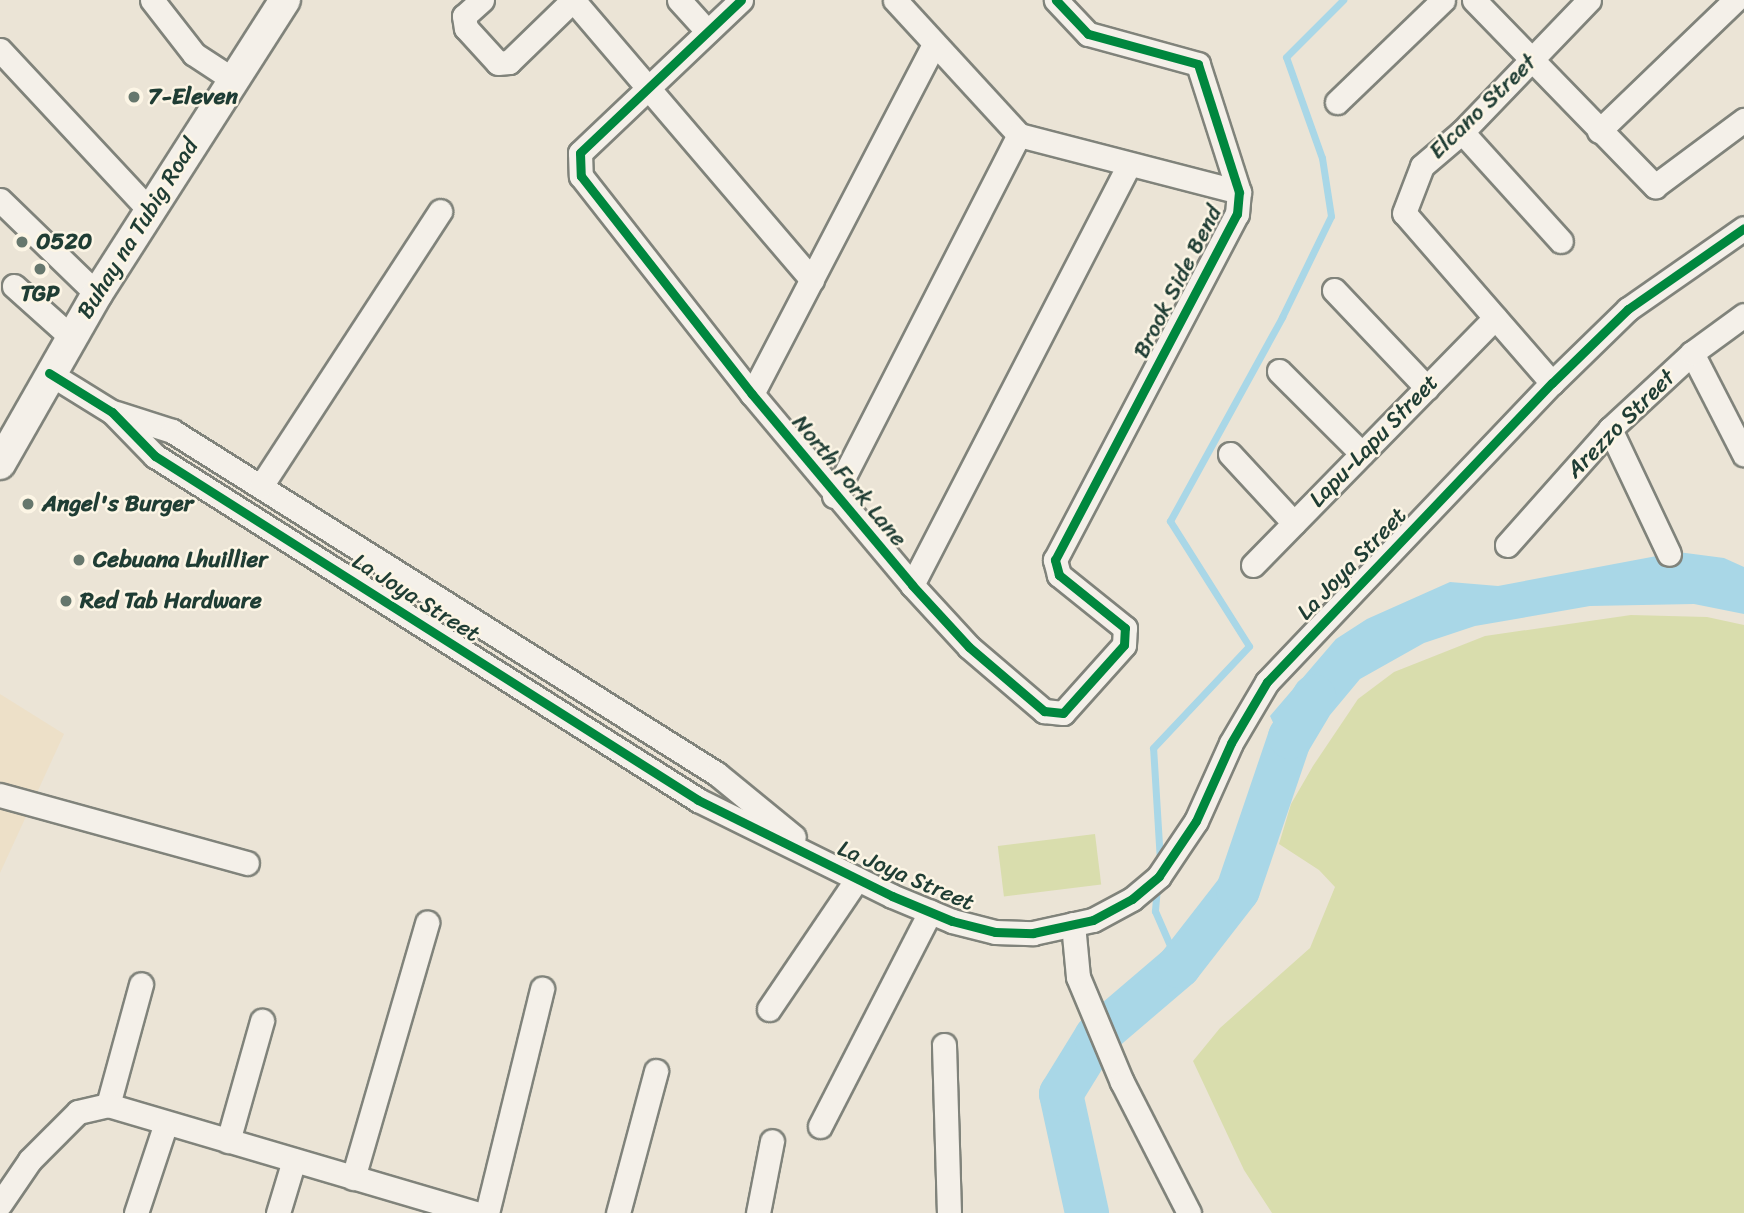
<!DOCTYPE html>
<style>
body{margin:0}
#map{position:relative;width:1744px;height:1213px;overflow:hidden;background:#ebe4d6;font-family:Sriracha,sans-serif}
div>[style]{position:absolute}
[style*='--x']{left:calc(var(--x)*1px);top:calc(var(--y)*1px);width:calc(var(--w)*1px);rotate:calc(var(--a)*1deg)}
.built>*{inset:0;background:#ede0c8}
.green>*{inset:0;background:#d9ddad;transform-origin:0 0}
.water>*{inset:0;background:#a9d7e7}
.stream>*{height:7px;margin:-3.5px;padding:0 3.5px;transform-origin:3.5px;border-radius:3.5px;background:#a9d7e7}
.river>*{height:44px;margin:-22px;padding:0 22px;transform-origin:22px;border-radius:22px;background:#a9d7e7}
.roads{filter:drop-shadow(2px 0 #80837b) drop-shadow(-2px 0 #80837b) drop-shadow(0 2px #80837b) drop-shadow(0 -2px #80837b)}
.minor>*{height:23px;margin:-11.5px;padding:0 11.5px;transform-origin:11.5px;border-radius:11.5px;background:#f4f0e9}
.major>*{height:30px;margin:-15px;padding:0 15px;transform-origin:15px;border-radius:15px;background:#f4f0e9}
.cycleway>*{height:9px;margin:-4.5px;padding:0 4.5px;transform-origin:4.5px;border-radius:4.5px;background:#00873e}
.dots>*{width:19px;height:19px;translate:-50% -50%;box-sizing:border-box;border:4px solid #fcf5e5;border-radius:50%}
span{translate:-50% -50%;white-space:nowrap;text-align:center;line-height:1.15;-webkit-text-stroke:5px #fcf5e5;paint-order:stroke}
.poi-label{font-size:23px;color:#1f3d34;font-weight:700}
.left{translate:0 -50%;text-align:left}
.street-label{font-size:23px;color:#1f3d34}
</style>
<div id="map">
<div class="built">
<div style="clip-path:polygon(0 694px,64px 734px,0 873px)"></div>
</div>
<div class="green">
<div style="clip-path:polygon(1631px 615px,1707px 617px,1744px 625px,1744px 1213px,1272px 1213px,1244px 1170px,1193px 1061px,1220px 1028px,1310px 948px,1335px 887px,1319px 870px,1279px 844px,1291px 804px,1313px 766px,1358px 699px,1394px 672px,1485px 636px)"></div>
<div style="left:1095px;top:834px;width:51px;height:98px;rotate:83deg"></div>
</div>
<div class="water">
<div style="clip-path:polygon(1678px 552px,1724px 558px,1744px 567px,1744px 614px,1694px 604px,1590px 606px,1475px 626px,1424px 643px,1360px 679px,1330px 715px,1296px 772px,1270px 716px,1336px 639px,1367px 619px,1450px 582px,1498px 586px)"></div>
</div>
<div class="stream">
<div style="--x:1160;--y:861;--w:113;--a:-93.5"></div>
<div style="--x:1153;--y:748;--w:140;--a:-46.7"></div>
<div style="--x:1249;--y:646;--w:148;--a:-122.3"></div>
<div style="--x:1170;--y:521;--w:233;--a:-61.2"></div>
<div style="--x:1282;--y:317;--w:112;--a:-64.1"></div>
<div style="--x:1331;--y:216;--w:59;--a:-98.8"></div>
<div style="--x:1322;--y:158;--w:107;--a:-109.6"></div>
<div style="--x:1286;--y:57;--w:81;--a:-45"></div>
<div style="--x:1157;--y:887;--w:24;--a:95"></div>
<div style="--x:1155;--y:911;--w:60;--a:66.4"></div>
</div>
<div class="river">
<div style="--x:1087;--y:1213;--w:122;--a:-102.3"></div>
<div style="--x:1061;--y:1094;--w:67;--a:-58.4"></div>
<div style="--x:1096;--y:1037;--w:109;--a:-40.5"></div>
<div style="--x:1179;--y:966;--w:96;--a:-52.2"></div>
<div style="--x:1238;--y:890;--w:162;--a:-71.2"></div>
<div style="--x:1290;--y:737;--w:47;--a:-59"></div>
</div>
<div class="roads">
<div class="minor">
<div style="--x:152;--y:0;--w:68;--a:52.1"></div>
<div style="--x:194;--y:54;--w:45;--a:33.3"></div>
<div style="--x:482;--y:0;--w:24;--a:138"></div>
<div style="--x:464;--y:16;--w:12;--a:81"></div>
<div style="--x:466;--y:28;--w:47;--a:47.6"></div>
<div style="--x:498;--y:63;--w:11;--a:-5"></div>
<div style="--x:509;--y:62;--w:89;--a:-44.1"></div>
<div style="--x:573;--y:0;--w:368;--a:49.5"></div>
<div style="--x:679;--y:0;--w:42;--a:47.9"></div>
<div style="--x:741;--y:0;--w:222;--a:136.5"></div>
<div style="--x:580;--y:153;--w:23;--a:88"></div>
<div style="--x:581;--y:176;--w:277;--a:51.9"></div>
<div style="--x:752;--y:394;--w:249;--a:50"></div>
<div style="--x:912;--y:585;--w:84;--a:47.4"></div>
<div style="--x:969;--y:647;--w:99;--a:40.5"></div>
<div style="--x:1044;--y:711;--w:19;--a:6"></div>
<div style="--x:1063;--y:713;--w:91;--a:-48.1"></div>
<div style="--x:1124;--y:645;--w:17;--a:-87"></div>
<div style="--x:1125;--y:628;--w:85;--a:-141.2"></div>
<div style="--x:1059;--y:575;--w:16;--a:-105"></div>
<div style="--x:1055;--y:560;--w:391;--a:-62.3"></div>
<div style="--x:1237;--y:214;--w:22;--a:-85"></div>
<div style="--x:1239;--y:192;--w:134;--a:-107.8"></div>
<div style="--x:1198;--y:64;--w:114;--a:-164.7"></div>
<div style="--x:1088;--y:34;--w:47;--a:-133.3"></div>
<div style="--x:895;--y:0;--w:183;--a:47.4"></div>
<div style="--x:1019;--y:135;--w:227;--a:14.5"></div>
<div style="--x:1474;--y:0;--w:260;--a:45.8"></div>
<div style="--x:1655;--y:186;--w:111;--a:-36.6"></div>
<div style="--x:0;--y:50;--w:220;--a:47"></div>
<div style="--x:1337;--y:102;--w:147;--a:-43.9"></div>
<div style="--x:1599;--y:131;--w:189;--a:-43.9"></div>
<div style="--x:1462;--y:132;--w:147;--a:47.8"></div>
<div style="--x:0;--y:200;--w:135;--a:44.1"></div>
<div style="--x:14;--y:286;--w:76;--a:41.8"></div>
<div style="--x:1334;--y:290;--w:135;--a:46.5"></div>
<div style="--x:1692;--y:353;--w:114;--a:62.8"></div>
<div style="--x:1279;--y:371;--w:117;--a:45"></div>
<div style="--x:49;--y:373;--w:74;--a:31.8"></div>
<div style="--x:112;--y:412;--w:62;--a:45.7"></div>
<div style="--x:155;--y:456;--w:643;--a:32.35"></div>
<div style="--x:698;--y:800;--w:216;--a:26.3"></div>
<div style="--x:892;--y:896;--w:65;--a:22.6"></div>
<div style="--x:952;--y:921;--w:44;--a:14.3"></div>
<div style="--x:995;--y:932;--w:38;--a:2"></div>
<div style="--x:1033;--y:933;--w:61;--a:-12.2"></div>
<div style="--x:1093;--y:920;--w:44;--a:-28.3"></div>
<div style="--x:1132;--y:899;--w:35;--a:-40"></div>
<div style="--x:1159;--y:876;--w:66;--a:-56.1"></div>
<div style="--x:1196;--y:821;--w:85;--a:-65.8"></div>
<div style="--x:1231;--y:743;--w:71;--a:-59.5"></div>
<div style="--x:1267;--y:682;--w:413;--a:-46.4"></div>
<div style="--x:1552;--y:383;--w:106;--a:-44.2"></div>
<div style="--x:1628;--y:309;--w:141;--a:-34.9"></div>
<div style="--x:1552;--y:383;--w:225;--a:-131"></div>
<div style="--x:1404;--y:213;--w:50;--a:-69"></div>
<div style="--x:1422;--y:166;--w:52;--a:-40.4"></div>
<div style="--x:1462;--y:132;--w:183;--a:-46.1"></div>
<div style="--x:752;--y:394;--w:394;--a:-62.5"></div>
<div style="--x:116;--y:413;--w:59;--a:17.8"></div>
<div style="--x:172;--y:431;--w:644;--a:32.18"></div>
<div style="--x:717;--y:774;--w:99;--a:39.3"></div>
<div style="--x:1610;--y:429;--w:138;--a:64.7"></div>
<div style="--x:1230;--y:454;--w:94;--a:47.2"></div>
<div style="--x:261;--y:486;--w:328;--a:-56.9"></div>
<div style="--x:834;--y:496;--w:406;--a:-62.9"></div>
<div style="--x:1507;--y:545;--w:155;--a:-48.4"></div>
<div style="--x:1610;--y:429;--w:112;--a:-42.8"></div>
<div style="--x:1692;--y:353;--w:64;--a:-36.2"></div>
<div style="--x:1253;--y:565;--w:346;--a:-45.6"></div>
<div style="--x:912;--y:585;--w:471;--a:-62.7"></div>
<div style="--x:0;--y:795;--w:256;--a:15.4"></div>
<div style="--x:1073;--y:924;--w:53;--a:84.6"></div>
<div style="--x:1078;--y:977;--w:114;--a:67.3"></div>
<div style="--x:1122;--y:1082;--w:147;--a:62.9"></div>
<div style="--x:769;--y:1009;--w:157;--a:-55.9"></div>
<div style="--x:944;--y:1045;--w:168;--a:88.3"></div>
<div style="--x:108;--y:1105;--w:125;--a:-74.7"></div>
<div style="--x:820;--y:1126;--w:241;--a:-62.8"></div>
<div style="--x:228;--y:1141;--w:125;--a:-74.2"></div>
<div style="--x:353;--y:1178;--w:266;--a:-73.8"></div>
<div style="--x:0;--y:1204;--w:53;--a:-55.7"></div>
<div style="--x:30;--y:1160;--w:68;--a:-45"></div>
<div style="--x:78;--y:1112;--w:31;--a:-13"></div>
<div style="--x:108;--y:1105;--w:382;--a:16.4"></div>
<div style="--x:136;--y:1213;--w:95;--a:-71.6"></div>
<div style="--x:278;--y:1213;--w:55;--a:-73.2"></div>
<div style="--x:487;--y:1213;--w:231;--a:-76.2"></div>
<div style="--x:618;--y:1213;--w:147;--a:-75"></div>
<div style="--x:758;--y:1213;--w:73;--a:-79"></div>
</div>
<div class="major">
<div style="--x:0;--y:464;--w:196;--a:-60.3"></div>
<div style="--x:97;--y:294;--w:349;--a:-57.4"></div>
</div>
</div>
<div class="cycleway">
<div style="--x:741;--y:0;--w:222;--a:136.5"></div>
<div style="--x:580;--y:153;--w:23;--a:88"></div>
<div style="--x:581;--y:176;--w:277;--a:51.9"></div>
<div style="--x:752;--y:394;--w:249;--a:50"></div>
<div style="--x:912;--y:585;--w:84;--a:47.4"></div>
<div style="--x:969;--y:647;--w:99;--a:40.5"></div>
<div style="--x:1044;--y:711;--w:19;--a:6"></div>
<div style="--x:1063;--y:713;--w:91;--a:-48.1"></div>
<div style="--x:1124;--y:645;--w:17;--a:-87"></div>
<div style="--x:1125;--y:628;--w:85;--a:-141.2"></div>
<div style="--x:1059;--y:575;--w:16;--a:-105"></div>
<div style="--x:1055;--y:560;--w:391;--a:-62.3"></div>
<div style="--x:1237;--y:214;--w:22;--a:-85"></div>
<div style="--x:1239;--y:192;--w:134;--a:-107.8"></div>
<div style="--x:1198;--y:64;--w:114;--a:-164.7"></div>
<div style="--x:1088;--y:34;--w:47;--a:-133.3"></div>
<div style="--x:49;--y:373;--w:74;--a:31.8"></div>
<div style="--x:112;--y:412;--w:62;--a:45.7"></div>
<div style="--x:155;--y:456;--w:643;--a:32.35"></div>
<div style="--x:698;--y:800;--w:216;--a:26.3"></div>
<div style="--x:892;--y:896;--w:65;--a:22.6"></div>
<div style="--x:952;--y:921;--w:44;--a:14.3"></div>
<div style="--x:995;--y:932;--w:38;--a:2"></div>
<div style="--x:1033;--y:933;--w:61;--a:-12.2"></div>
<div style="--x:1093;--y:920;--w:44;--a:-28.3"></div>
<div style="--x:1132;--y:899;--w:35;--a:-40"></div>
<div style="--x:1159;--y:876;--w:66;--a:-56.1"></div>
<div style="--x:1196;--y:821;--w:85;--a:-65.8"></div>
<div style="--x:1231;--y:743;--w:71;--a:-59.5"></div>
<div style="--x:1267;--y:682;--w:413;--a:-46.4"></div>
<div style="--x:1552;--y:383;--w:106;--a:-44.2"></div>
<div style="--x:1628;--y:309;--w:141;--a:-34.9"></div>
</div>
<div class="dots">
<div style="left:134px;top:97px;background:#66776d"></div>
<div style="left:22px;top:242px;background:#66776d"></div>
<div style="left:40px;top:269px;background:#66776d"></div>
<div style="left:28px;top:504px;background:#66776d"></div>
<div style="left:79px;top:560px;background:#66776d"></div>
<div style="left:66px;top:601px;background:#66776d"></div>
</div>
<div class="poi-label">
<span class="left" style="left:148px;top:97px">7-Eleven</span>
<span class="left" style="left:36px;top:242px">0520</span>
<span style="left:40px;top:294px">TGP</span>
<span class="left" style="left:42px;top:504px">Angel's Burger</span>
<span class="left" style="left:93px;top:560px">Cebuana Lhuillier</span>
<span class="left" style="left:80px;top:601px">Red Tab Hardware</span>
</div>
<div class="street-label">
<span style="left:1483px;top:107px;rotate:-44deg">Elcano Street</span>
<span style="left:138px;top:229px;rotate:-58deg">Buhay na Tubig Road</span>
<span style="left:1178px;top:282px;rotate:-63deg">Brook Side Bend</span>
<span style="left:1621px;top:424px;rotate:-45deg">Arezzo Street</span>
<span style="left:1374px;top:441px;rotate:-46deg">Lapu-Lapu Street</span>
<span style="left:849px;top:481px;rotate:50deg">North Fork Lane</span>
<span style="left:1352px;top:564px;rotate:-46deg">La Joya Street</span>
<span style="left:416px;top:598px;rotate:32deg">La Joya Street</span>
<span style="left:906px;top:876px;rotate:23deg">La Joya Street</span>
</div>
</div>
